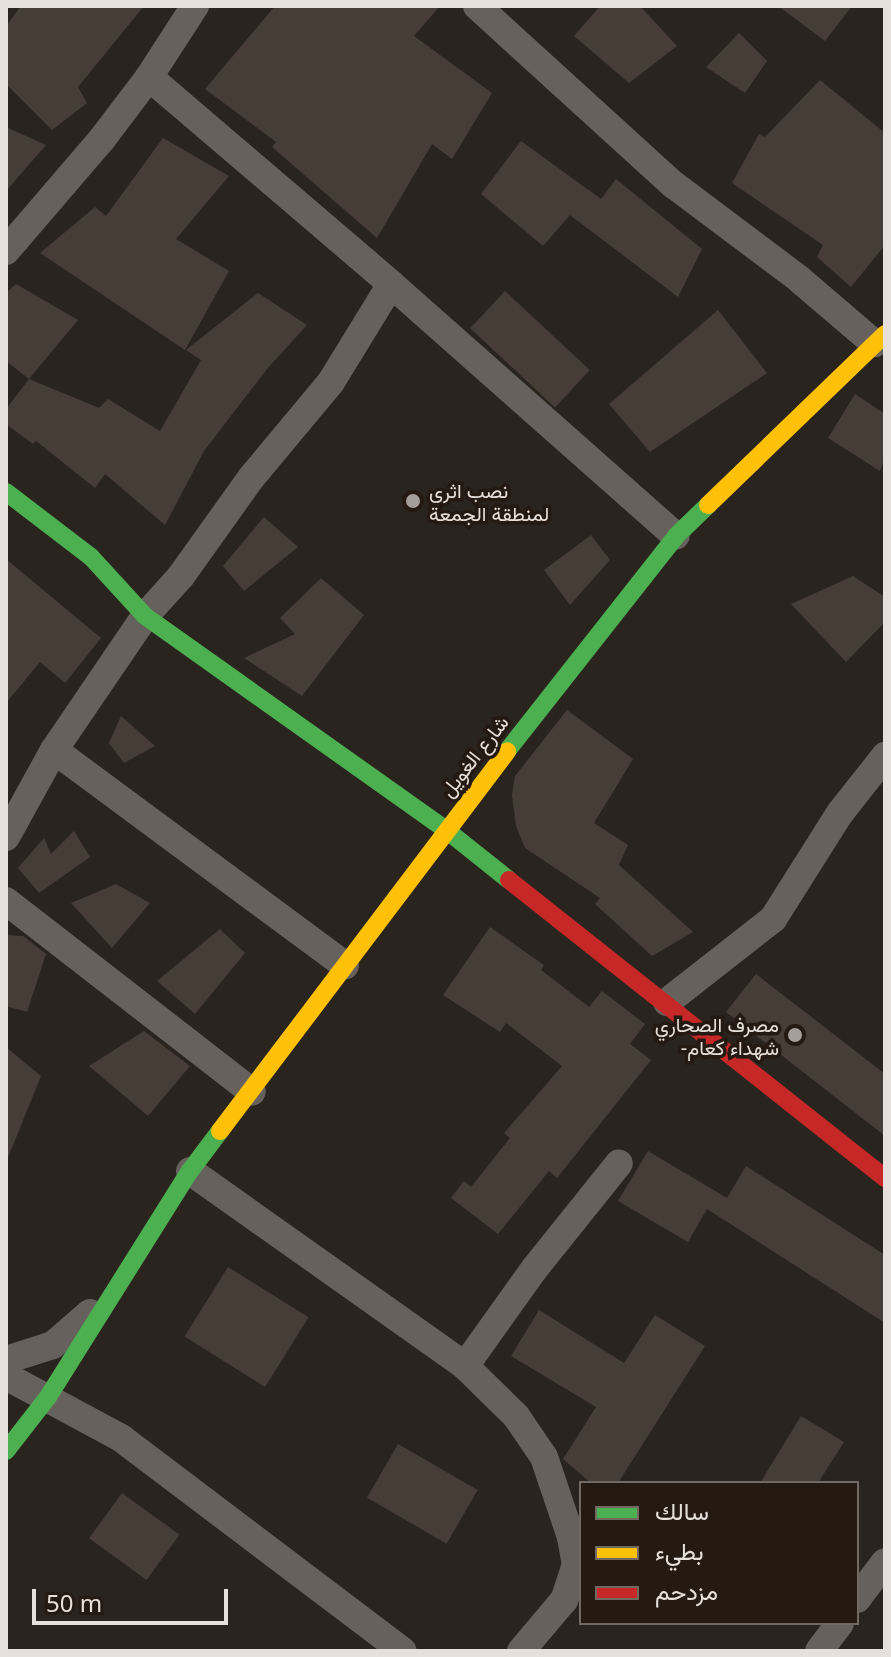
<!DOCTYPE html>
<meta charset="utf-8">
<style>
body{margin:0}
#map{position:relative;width:891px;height:1657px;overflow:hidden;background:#2a241f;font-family:"Noto Sans",Vazirmatn,sans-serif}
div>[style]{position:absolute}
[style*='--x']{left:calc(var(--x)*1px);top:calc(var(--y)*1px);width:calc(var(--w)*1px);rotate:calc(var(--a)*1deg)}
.building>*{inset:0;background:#463d36;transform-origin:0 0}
.street>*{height:28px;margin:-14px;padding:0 14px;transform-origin:14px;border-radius:14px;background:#66615d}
.fast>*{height:18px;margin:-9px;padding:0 9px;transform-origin:9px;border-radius:9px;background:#4caf50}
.slow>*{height:18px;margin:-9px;padding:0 9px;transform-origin:9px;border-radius:9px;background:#ffc107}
.jam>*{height:18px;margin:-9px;padding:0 9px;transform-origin:9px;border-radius:9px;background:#c62828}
.dots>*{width:22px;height:22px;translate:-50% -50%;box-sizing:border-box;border:4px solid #241a12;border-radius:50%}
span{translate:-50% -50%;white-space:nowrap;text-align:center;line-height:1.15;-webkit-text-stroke:7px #241a12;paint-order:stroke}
.poi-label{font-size:20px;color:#e7e0da}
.left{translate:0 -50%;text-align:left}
.right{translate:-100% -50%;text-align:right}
.street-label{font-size:20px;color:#e7e0da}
.frame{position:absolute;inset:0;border:8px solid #e7e0da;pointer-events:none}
.legend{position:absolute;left:579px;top:1481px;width:280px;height:144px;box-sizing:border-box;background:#241a12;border:2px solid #726962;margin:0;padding:10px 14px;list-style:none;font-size:24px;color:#e7e0da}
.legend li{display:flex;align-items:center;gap:16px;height:40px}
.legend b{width:40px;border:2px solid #726962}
.scale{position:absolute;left:32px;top:1589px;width:196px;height:36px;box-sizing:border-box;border:4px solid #e7e0da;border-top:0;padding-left:10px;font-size:24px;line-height:28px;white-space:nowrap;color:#e7e0da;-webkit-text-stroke:6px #241a12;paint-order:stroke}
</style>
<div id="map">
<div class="building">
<div style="clip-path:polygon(21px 6px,144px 6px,78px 87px,87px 103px,52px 130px,6px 84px,6px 26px)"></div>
<div style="clip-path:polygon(275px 6px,440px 6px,414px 36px,492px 93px,452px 159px,432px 144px,377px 238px,272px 147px,276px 142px,205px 89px)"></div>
<div style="clip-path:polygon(600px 6px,640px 6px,677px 46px,629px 83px,574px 36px)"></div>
<div style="clip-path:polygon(778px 6px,852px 6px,825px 41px)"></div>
<div style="clip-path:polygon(739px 33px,767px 61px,745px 93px,706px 67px)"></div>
<div style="clip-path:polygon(820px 80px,885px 133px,885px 245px,851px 287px,817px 257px,823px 245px,732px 183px,759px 134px,765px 137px)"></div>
<div style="clip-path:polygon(6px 127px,46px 145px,6px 191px)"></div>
<div style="clip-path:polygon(163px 138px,229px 176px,176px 239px,229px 271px,185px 350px,40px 253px,95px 207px,106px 216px)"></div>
<div style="clip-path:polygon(521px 141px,601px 199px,616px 179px,702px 249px,678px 297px,570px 215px,543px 246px,481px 194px)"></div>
<div style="clip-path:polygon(16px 284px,78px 320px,29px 379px,6px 361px,6px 293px)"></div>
<div style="left:505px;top:291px;width:116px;height:51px;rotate:43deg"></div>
<div style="clip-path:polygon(258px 293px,307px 325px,267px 369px,204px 451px,165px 525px,105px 474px,95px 488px,36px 441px,33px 444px,6px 424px,6px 409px,29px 379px,99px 408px,108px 399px,160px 431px,201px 360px,186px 350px)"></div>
<div style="clip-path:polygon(718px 310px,767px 373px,650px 452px,609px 404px)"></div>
<div style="clip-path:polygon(855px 394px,885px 414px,885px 457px,880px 471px,828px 438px)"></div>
<div style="clip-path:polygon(264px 517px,298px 547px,244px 591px,223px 566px)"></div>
<div style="clip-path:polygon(591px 535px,610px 560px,570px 605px,544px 570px)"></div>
<div style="clip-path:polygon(6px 559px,101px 638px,65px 683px,40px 662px,6px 703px)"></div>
<div style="clip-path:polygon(853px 576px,885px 597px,885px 622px,846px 662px,791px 604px)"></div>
<div style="clip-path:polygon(321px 578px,364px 615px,302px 696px,244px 658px,295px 634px,280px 618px)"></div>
<div style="clip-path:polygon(567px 710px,633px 759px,594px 823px,628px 845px,619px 865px,693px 932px,652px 956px,595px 904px,600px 898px,525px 848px,516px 826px,512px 795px,515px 776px)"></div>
<div style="clip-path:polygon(121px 716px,155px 746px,124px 763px,109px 743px)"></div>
<div style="clip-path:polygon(74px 831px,90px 857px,39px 893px,18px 868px,44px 838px,51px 854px)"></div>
<div style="clip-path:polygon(116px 884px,150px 903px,112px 948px,71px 903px)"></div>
<div style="clip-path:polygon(490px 927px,544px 965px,541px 970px,589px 1007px,602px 991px,645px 1024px,630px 1044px,651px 1060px,557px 1178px,549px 1171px,498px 1234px,451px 1198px,464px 1181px,471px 1187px,510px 1138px,504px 1133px,562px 1066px,506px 1023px,500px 1032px,443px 995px)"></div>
<div style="clip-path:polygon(220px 929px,245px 953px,195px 1014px,157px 981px)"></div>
<div style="clip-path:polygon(6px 935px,23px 936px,46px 954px,27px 1012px,6px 1006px)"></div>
<div style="clip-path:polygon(756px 974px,885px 1074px,885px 1136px,726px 1012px)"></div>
<div style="clip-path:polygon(144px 1031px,190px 1066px,148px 1116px,89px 1066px)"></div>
<div style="clip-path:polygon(6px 1047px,41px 1076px,7px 1160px,6px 1160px)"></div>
<div style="clip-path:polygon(648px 1151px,727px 1198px,746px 1166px,885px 1255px,885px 1323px,707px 1209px,688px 1242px,618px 1201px)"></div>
<div style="left:228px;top:1267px;width:95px;height:82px;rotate:32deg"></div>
<div style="clip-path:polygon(539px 1310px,624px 1363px,655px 1315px,705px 1346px,618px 1483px,591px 1483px,563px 1459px,596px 1407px,511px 1356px)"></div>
<div style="clip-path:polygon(801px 1416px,844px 1442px,818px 1483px,760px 1483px)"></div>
<div style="left:398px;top:1444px;width:92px;height:62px;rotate:30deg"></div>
<div style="left:122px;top:1493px;width:71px;height:56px;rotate:36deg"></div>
</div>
<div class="street">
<div style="--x:477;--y:6;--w:266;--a:42.3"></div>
<div style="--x:674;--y:185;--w:156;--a:36.9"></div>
<div style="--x:799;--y:279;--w:99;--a:40.5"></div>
<div style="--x:149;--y:77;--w:85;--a:-57.1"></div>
<div style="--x:6;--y:251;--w:148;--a:-49.4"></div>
<div style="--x:102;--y:139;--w:78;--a:-52.8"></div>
<div style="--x:149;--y:77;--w:318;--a:40.5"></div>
<div style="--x:391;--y:284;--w:380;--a:41.5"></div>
<div style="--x:54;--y:750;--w:362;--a:36.5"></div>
<div style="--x:6;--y:837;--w:99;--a:-61.1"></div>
<div style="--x:54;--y:750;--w:162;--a:-55.8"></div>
<div style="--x:145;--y:616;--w:54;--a:-48"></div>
<div style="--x:181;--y:576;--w:120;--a:-54.5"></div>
<div style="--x:251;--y:478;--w:125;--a:-50.2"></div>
<div style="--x:331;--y:382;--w:115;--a:-58.5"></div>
<div style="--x:6;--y:901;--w:311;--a:37.8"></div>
<div style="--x:667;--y:1002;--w:135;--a:-38.1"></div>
<div style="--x:773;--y:919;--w:125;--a:-57.7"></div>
<div style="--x:840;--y:813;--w:73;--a:-51.7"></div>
<div style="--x:190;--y:1171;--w:337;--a:35.3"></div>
<div style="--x:465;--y:1366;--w:120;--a:-54.5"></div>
<div style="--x:535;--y:1268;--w:134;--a:-51.3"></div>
<div style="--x:6;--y:1360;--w:49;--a:-17.7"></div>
<div style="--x:53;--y:1345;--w:49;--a:-40.9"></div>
<div style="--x:465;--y:1366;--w:71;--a:44.4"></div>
<div style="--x:516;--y:1416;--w:50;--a:55.7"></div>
<div style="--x:544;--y:1457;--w:84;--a:71.4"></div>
<div style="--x:571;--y:1537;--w:27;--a:80"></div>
<div style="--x:576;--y:1564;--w:38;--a:108"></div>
<div style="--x:564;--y:1600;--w:67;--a:130.1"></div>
<div style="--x:6;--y:1376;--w:131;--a:28.3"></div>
<div style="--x:121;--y:1438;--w:353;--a:37.1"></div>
<div style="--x:857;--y:1599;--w:46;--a:-52.9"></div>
<div style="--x:819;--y:1651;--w:35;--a:-53"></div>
</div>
<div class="fast">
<div style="--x:6;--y:492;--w:107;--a:37.4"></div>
<div style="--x:91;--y:557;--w:80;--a:47.5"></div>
<div style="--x:145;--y:616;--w:368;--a:35.4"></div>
<div style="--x:445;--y:829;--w:82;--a:38.6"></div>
<div style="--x:507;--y:751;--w:273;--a:-51.8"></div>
<div style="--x:676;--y:536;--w:45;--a:-44.1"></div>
<div style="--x:6;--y:1451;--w:68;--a:-52.1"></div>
<div style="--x:48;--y:1397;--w:267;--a:-57.9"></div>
<div style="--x:190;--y:1171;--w:50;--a:-53.1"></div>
</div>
<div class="slow">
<div style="--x:708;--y:505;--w:246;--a:-44"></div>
<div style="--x:220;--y:1131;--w:476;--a:-52.9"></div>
</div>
<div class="jam">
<div style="--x:509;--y:880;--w:480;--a:38.4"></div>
</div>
<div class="dots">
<div style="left:413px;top:501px;background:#a59e99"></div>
<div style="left:795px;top:1035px;background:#a59e99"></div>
</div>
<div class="poi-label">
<span class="left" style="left:429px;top:502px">نصب اثري<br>لمنطقة الجمعة</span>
<span class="right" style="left:779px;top:1036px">مصرف الصحاري<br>-شهداء كعام</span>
</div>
<div class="street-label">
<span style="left:474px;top:756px;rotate:-52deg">شارع الغويل</span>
</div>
<div class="frame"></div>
<ul class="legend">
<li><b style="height:10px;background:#4caf50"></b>سالك</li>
<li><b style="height:10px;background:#ffc107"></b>بطيء</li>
<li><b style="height:10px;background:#c62828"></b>مزدحم</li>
</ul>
<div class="scale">50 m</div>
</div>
